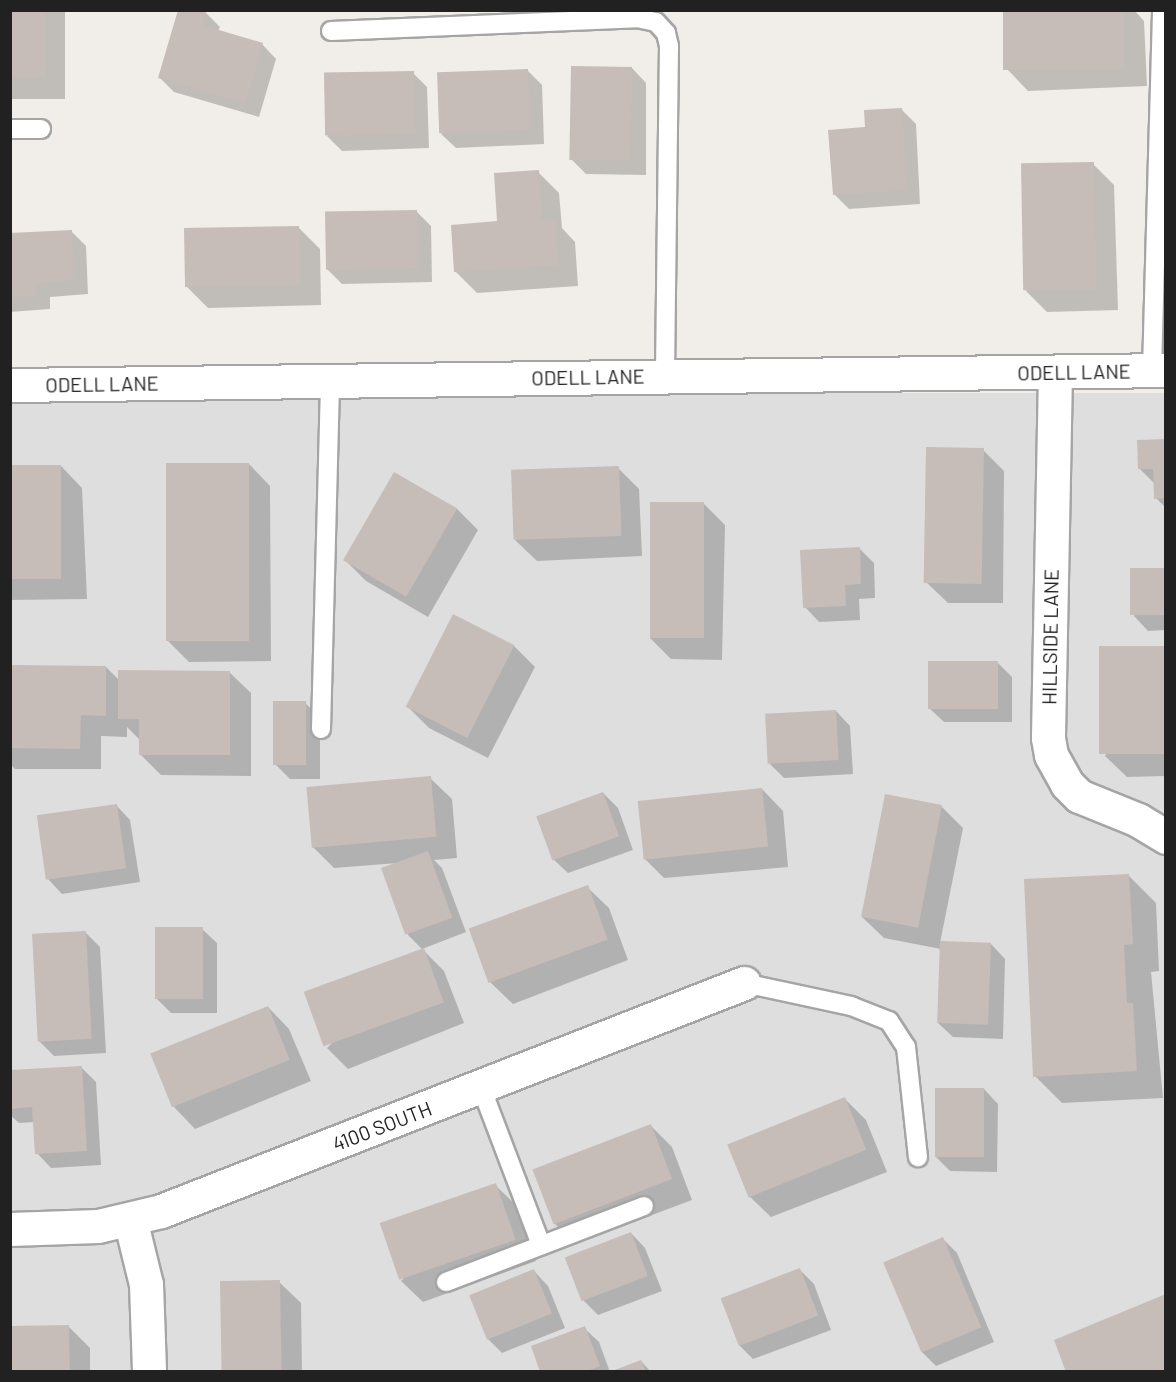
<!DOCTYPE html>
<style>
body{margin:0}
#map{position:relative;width:1176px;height:1382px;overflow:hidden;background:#f1ede8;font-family:Barlow,sans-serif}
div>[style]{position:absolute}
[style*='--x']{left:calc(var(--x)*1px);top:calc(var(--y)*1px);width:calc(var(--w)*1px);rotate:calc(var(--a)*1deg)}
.residential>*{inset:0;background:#dfdedf;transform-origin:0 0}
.shadow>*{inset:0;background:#0003;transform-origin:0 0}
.building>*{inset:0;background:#c6bcb8;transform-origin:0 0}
.roads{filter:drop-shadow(2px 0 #a5a5a5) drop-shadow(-2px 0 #a5a5a5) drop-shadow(0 2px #a5a5a5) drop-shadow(0 -2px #a5a5a5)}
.service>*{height:18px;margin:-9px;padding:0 9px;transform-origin:9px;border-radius:9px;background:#fff}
.minor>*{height:33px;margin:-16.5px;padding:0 16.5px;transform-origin:16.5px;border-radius:16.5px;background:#fff}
span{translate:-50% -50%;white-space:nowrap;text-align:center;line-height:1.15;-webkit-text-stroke:4.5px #fff;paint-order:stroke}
.street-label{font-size:20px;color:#212121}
.frame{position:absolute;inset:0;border:12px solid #212121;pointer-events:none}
</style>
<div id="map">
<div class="residential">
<div style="left:1165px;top:393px;width:978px;height:1155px;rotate:90deg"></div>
</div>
<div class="shadow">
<div style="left:10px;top:10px;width:55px;height:89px"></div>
<div style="clip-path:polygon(179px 10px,205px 12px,220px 27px,218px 31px,262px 44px,276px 59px,259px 117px,174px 92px,159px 77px)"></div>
<div style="clip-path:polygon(1004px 10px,1134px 10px,1144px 21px,1147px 86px,1028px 91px,1007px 69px)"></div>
<div style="clip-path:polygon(632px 68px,646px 83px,646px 175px,586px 174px,572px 160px)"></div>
<div style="clip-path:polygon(527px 70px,542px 85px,544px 144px,456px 148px,441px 134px)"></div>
<div style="clip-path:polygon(413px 73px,427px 87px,429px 148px,342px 151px,327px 136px)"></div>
<div style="clip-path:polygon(901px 109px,916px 124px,920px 204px,849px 209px,834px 194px,867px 129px)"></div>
<div style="clip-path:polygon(1093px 164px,1114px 185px,1118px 310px,1047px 312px,1026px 291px)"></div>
<div style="clip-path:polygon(538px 172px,559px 193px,562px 228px,575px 242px,578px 286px,477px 293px,455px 271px)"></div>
<div style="clip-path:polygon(416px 211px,431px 226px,432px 282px,342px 284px,327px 269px)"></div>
<div style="clip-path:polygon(299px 228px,320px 249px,321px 305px,208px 308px,186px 286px)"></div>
<div style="clip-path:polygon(71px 231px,86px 246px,88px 294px,50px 297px,50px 309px,10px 312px,10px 235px)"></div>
<div style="clip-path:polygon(1166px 440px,1166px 508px,1156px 498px,1154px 483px,1139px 468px)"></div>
<div style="clip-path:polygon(983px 450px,1004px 471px,1003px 603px,948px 603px,926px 582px)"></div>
<div style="clip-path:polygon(249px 464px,270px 486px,271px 661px,189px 662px,168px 641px)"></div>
<div style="clip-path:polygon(61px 466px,82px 488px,87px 599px,10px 600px,10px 467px)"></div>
<div style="clip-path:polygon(618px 468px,639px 489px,642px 556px,537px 561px,515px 540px)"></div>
<div style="clip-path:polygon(394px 474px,457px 509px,478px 530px,428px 617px,366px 581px,345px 560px)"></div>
<div style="clip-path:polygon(704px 504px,725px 525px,722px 660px,671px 659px,650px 638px)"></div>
<div style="clip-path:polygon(859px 548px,874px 563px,875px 598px,859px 599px,860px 620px,819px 622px,805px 607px)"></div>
<div style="clip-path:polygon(1166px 569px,1166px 630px,1148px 631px,1134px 616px)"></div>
<div style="clip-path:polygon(514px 646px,535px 667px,488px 758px,429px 728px,408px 707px)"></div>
<div style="clip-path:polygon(1166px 647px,1166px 776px,1127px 777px,1105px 756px)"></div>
<div style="clip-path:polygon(997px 662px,1012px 677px,1012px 722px,944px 722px,929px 708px)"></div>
<div style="clip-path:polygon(10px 666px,106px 667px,119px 680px,229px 672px,251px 693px,251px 776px,161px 775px,140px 754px,140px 740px,127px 727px,127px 737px,101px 736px,101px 769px,15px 769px,10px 764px)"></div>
<div style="clip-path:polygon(305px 703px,320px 717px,320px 779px,290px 779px,276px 765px)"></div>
<div style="clip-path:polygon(836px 711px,850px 726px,853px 774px,784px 778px,770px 764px)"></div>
<div style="clip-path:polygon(430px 778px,452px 799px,457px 858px,434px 860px,442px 868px,466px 932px,422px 949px,408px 935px,398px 863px,334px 868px,313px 847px)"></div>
<div style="clip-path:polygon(762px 789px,783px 811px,788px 867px,664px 878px,643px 857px)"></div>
<div style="clip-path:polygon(603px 793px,618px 808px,633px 850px,568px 873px,553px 859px)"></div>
<div style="clip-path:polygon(116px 805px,130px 820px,140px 882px,62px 894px,48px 879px)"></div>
<div style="clip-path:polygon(941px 806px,963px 828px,940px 943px,991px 944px,1005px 959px,1003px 1039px,953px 1037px,938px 1023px,941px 949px,884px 938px,862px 917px)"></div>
<div style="clip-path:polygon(1129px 876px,1156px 903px,1159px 971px,1151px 972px,1163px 1098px,1062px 1103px,1035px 1076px)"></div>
<div style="clip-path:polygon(587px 887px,609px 908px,628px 960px,513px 1004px,491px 983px,471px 931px)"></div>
<div style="clip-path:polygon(202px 929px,217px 943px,217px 1013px,171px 1013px,157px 999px)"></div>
<div style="clip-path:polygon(85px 932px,100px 947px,106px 1053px,54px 1056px,40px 1042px)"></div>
<div style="clip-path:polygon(423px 950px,444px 971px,464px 1023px,348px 1069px,327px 1048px)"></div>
<div style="clip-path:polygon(268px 1007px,289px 1029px,311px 1081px,195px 1129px,174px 1107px)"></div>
<div style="clip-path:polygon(81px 1067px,96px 1082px,101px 1165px,51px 1168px,37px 1153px,35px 1122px,19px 1123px,10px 1115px,10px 1072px)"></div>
<div style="clip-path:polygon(984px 1089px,998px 1104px,997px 1172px,950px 1171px,935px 1156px)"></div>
<div style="clip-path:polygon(845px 1099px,866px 1120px,887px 1172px,771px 1217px,749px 1196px)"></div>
<div style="clip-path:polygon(651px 1126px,672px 1147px,692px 1200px,575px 1244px,554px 1223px)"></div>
<div style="clip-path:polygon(495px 1185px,517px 1206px,536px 1261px,423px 1302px,401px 1281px)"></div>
<div style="clip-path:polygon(631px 1233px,645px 1248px,662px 1291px,598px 1315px,584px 1301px,567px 1258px)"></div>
<div style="clip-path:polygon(943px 1239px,957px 1253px,994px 1342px,936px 1366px,922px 1352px,885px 1263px)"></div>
<div style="clip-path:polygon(800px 1270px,814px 1284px,831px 1330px,753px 1359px,739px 1345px,722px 1298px)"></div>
<div style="clip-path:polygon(534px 1271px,548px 1286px,565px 1328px,502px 1353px,488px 1339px,471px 1296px)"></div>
<div style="clip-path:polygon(279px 1282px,301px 1303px,302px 1372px,224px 1372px)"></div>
<div style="clip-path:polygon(69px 1327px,90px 1348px,90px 1372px,10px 1372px)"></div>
<div style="clip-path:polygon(584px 1328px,599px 1342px,610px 1372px,542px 1372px)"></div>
<div style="clip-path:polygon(641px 1361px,651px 1372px,615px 1372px)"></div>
</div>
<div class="building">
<div style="left:10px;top:10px;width:35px;height:67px"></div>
<div style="clip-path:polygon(178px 10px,206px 11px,202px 25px,263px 43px,245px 104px,158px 78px)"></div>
<div style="left:1003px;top:10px;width:121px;height:60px"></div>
<div style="left:571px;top:66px;width:61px;height:94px;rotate:1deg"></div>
<div style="left:528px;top:69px;width:61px;height:91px;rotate:88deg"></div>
<div style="left:414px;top:71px;width:63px;height:90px;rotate:89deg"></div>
<div style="clip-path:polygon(902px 108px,907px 190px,833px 195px,828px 130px,865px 127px,864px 110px)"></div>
<div style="left:1094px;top:162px;width:127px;height:73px;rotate:89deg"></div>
<div style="clip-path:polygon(539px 170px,542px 220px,555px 219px,558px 265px,454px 272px,451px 225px,497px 221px,494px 173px)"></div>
<div style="left:417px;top:210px;width:58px;height:92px;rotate:89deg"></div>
<div style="left:299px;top:226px;width:59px;height:115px;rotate:89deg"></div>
<div style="clip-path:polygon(72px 230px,74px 280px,36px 283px,36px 295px,10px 297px,10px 233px)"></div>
<div style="clip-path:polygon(1166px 439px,1166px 498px,1154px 499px,1153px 469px,1138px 469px,1137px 440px)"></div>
<div style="left:926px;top:447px;width:58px;height:136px;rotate:1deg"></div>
<div style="left:249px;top:463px;width:178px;height:83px;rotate:90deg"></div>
<div style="left:10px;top:465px;width:51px;height:114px"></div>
<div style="left:619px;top:466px;width:70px;height:108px;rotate:88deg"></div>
<div style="left:394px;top:472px;width:73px;height:102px;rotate:30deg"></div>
<div style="left:650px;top:502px;width:54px;height:136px"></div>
<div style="clip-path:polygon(860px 547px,861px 584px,845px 585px,846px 606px,803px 608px,800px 550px)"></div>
<div style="left:1166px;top:568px;width:47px;height:36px;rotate:90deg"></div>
<div style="left:453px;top:614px;width:69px;height:104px;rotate:27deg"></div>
<div style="left:1166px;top:646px;width:108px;height:67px;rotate:90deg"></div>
<div style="left:928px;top:661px;width:70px;height:48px"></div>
<div style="clip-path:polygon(10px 665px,106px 666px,106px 716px,81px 715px,80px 749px,10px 748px)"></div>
<div style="clip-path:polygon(118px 670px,230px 671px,230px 755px,139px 755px,139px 719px,118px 719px)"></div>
<div style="left:306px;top:701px;width:64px;height:33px;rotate:90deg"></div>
<div style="left:836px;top:710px;width:50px;height:71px;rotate:87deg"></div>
<div style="left:431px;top:776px;width:61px;height:125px;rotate:85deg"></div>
<div style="left:762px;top:788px;width:59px;height:125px;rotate:84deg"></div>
<div style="left:603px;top:792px;width:47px;height:71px;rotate:70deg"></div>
<div style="left:885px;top:794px;width:58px;height:125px;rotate:11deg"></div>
<div style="left:117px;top:804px;width:65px;height:81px;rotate:82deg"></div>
<div style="left:428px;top:851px;width:71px;height:50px;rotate:70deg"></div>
<div style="clip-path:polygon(1129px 874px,1133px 944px,1124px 945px,1127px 1003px,1133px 1003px,1137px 1071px,1033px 1077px,1024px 879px)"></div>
<div style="left:588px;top:885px;width:58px;height:127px;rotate:70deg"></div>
<div style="left:203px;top:927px;width:72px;height:48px;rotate:90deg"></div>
<div style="left:86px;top:931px;width:108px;height:54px;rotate:87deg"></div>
<div style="left:940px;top:941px;width:51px;height:82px;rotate:2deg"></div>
<div style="left:424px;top:948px;width:58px;height:128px;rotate:70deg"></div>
<div style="left:268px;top:1006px;width:58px;height:127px;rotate:68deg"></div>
<div style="clip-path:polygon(82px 1066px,87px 1151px,35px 1154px,32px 1107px,10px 1109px,10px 1070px)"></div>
<div style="left:935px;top:1088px;width:49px;height:69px"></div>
<div style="left:845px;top:1097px;width:57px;height:127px;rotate:68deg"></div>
<div style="left:651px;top:1124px;width:59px;height:127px;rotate:69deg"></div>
<div style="left:496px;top:1183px;width:60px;height:123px;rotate:71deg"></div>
<div style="left:631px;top:1232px;width:47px;height:71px;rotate:69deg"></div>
<div style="left:943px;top:1237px;width:98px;height:65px;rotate:67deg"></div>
<div style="left:800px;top:1268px;width:51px;height:85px;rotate:69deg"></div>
<div style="left:534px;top:1269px;width:48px;height:70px;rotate:68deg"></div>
<div style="left:280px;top:1280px;width:92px;height:60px;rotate:89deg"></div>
<div style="clip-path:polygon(1166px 1294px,1166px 1372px,1066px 1372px,1054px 1340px)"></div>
<div style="left:69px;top:1325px;width:47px;height:59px;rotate:89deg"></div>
<div style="clip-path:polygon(585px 1326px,600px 1366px,585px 1372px,540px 1372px,531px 1346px)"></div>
<div style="clip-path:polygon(641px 1360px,646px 1372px,612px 1372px,612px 1371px)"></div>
</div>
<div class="roads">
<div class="service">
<div style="--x:331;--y:31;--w:306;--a:-2.4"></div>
<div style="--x:637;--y:18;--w:19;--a:12"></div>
<div style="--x:656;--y:22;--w:15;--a:48"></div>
<div style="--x:666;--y:33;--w:13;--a:77"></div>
<div style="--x:669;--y:46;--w:330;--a:90.7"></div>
<div style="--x:10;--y:129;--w:31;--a:0"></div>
<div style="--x:1152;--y:371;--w:361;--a:-88.4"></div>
<div style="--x:321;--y:729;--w:348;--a:-88.5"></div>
<div style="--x:744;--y:983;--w:109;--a:12.1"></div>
<div style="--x:851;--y:1006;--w:41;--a:21.5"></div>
<div style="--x:889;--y:1021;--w:31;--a:57"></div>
<div style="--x:906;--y:1047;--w:111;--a:83.8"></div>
<div style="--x:481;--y:1087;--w:169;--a:69.2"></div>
<div style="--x:446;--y:1282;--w:212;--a:-21"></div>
</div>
<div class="minor">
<div style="--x:1055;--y:372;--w:366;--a:91.1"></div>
<div style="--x:1048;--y:738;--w:17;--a:80"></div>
<div style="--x:1051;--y:755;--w:33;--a:61"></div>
<div style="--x:1067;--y:784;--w:17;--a:45"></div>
<div style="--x:1079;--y:796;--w:64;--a:22.1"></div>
<div style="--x:1138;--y:820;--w:33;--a:31"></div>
<div style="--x:10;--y:385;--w:1156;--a:-0.74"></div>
<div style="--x:130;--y:1219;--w:67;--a:76.2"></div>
<div style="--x:146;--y:1284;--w:88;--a:88"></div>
<div style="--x:10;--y:1229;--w:88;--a:-2"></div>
<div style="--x:98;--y:1226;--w:65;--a:-13.4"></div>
<div style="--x:161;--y:1211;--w:626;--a:-21.36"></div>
</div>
</div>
<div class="street-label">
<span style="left:1074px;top:372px;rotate:-1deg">ODELL LANE</span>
<span style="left:588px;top:377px;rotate:-1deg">ODELL LANE</span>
<span style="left:102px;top:384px;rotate:-1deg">ODELL LANE</span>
<span style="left:1050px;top:637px;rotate:-89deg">HILLSIDE LANE</span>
<span style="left:382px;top:1126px;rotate:-21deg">4100 SOUTH</span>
</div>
<div class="frame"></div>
</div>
